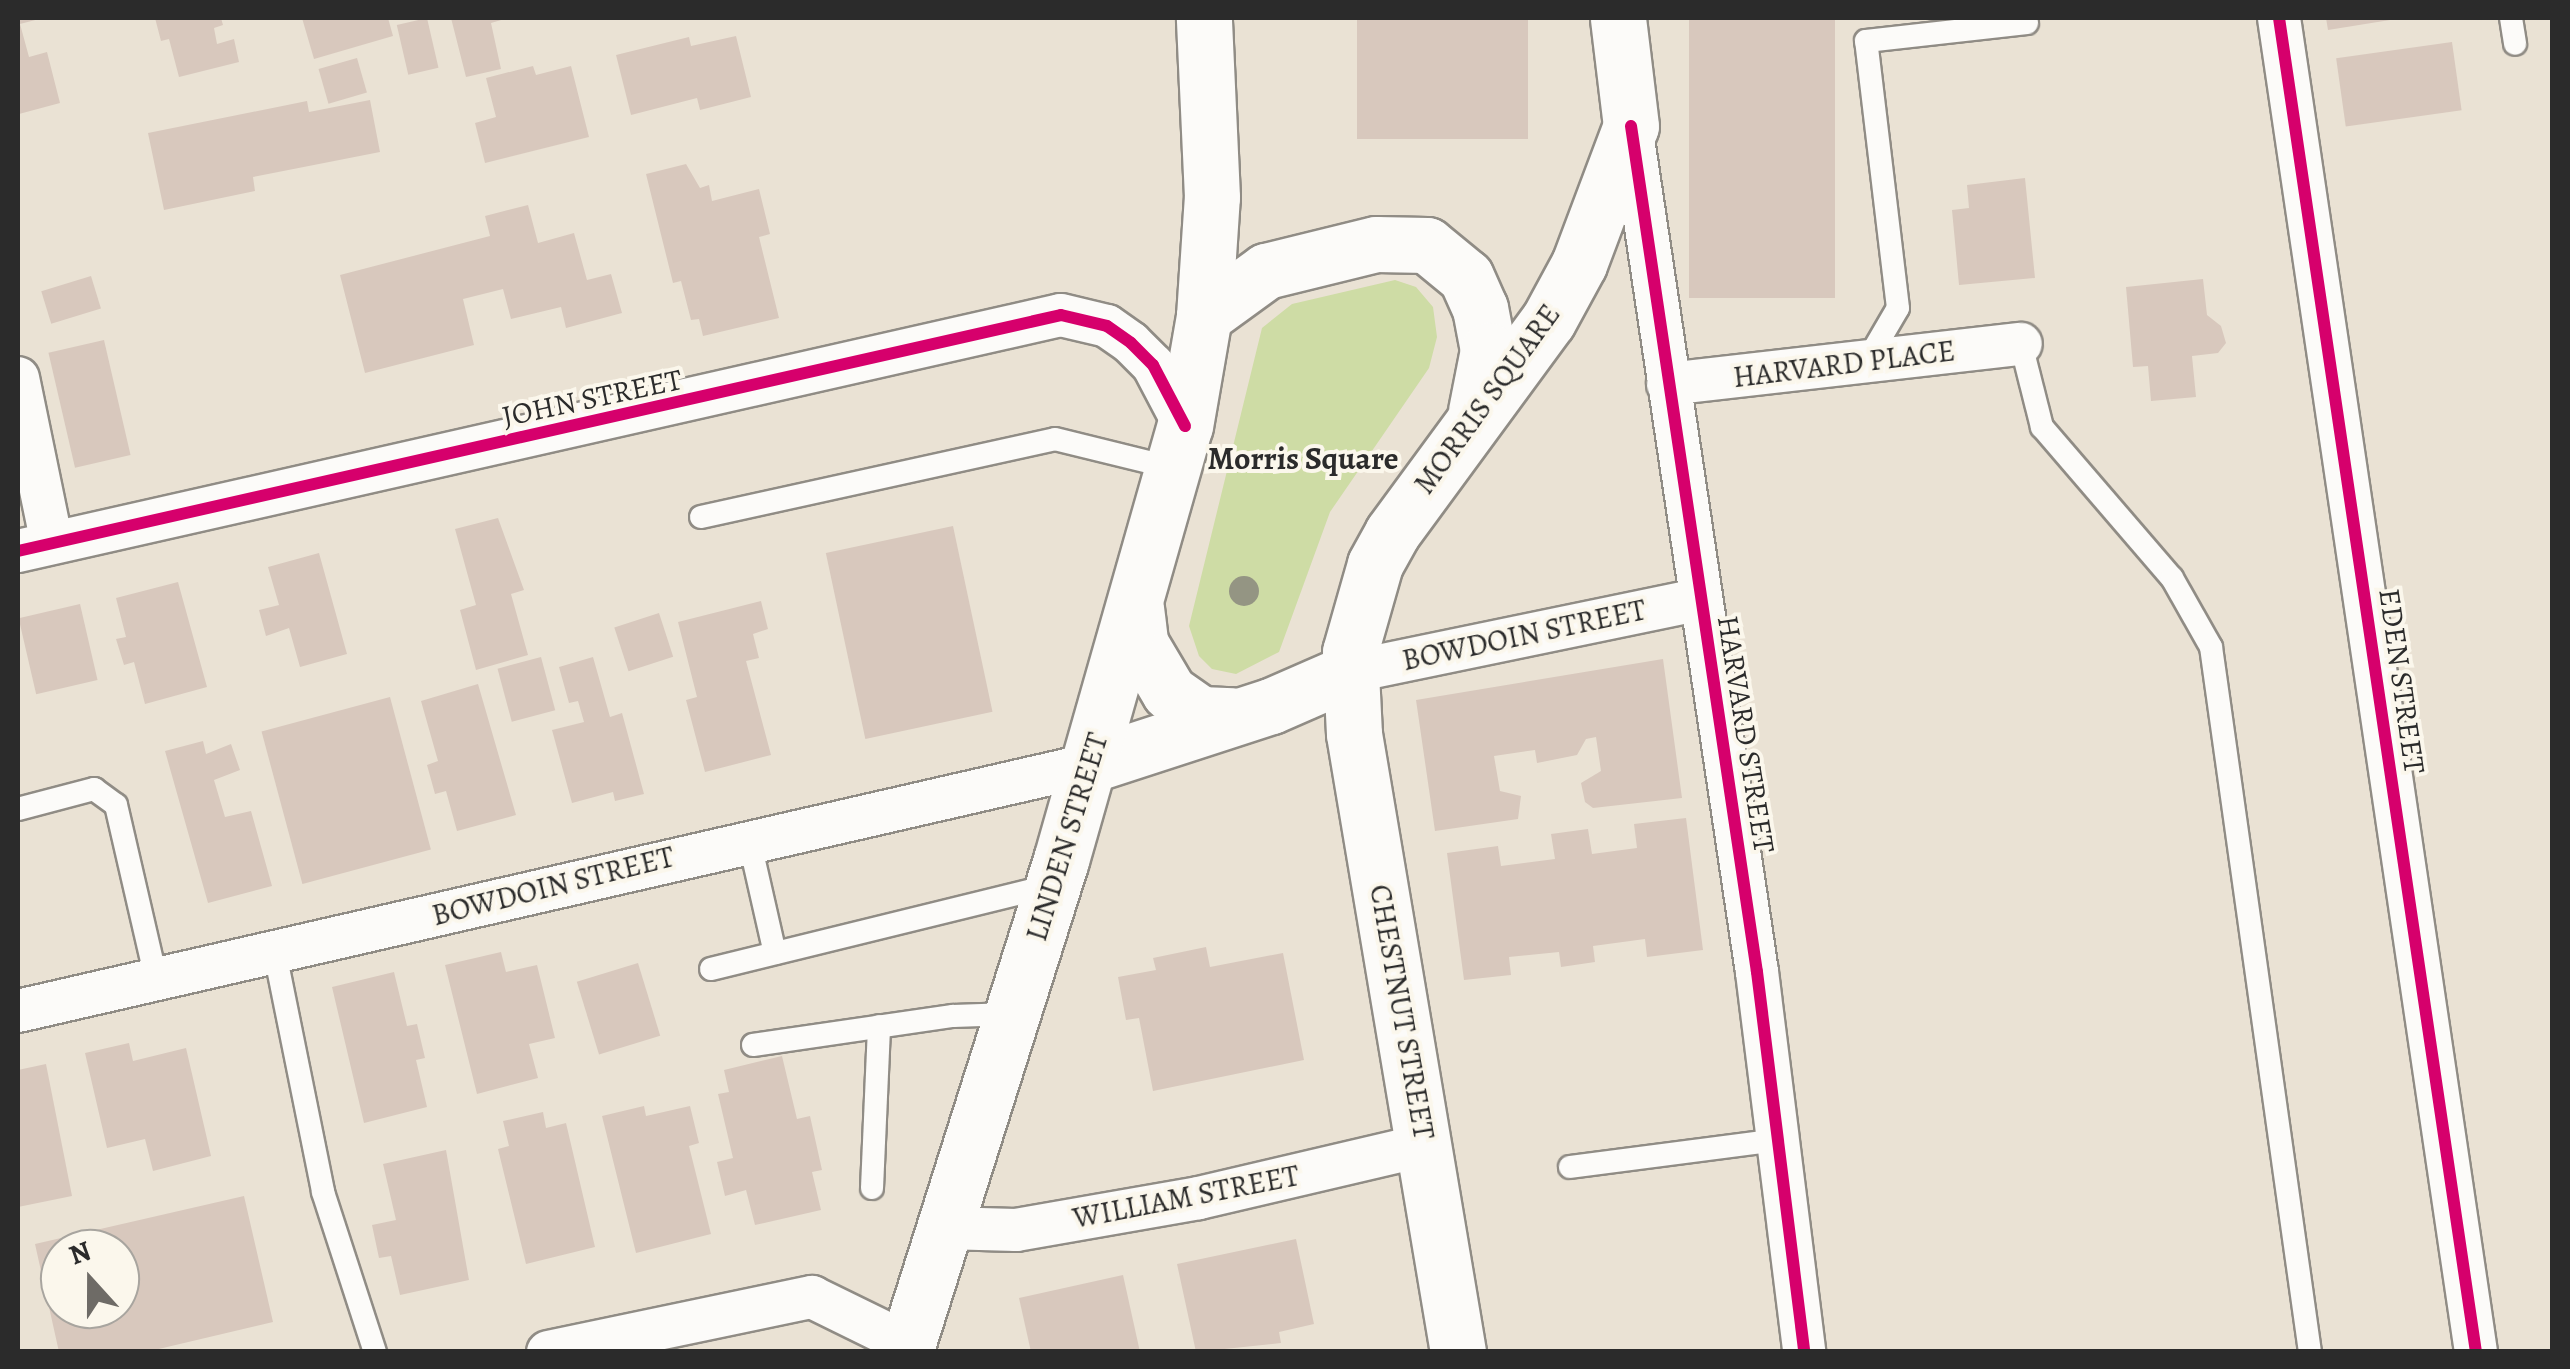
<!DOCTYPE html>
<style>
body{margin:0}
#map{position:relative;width:2570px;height:1369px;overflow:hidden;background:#eae2d4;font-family:Alegreya,serif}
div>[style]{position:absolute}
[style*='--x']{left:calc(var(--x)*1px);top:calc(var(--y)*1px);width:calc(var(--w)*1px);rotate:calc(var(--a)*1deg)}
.green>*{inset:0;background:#cedca5}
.building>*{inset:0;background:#d8c8bd;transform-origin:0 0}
.roads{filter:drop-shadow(2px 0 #908c85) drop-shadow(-2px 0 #908c85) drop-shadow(0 2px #908c85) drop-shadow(0 -2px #908c85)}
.lane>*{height:22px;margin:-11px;padding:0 11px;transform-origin:11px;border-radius:11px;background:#fcfbf9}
.street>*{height:42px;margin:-21px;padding:0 21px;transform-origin:21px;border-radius:21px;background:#fcfbf9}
.secondary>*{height:55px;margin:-27.5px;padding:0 27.5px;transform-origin:27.5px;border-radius:27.5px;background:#fcfbf9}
.cycleway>*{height:12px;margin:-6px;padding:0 6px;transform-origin:6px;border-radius:6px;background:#d6006c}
.trees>*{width:30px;height:30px;margin:-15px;border-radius:50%;background:#949583}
span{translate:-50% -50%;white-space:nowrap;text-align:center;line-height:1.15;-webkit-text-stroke:8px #fbf7ec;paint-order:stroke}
.street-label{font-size:30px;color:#2b2b2b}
.neighbourhood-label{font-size:32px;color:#2b2b2b;font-weight:700}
.frame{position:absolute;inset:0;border:20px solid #2b2b2b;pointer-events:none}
.north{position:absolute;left:40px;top:1229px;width:100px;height:100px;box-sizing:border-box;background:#fbf7ec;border:2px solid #a8a59f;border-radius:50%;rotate:339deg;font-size:28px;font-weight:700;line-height:40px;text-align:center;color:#2b2b2b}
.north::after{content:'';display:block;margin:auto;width:35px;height:45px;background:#6e6b66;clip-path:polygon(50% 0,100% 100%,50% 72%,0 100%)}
</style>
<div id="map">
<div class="green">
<div style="clip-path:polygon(1395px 280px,1416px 287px,1433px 307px,1437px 337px,1429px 368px,1330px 512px,1279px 652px,1236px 674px,1212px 669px,1199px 656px,1189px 626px,1262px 328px,1292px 304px)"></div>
</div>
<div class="building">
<div style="clip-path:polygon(18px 18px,43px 18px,20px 24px,29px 57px,47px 52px,60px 103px,19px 114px)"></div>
<div style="clip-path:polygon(155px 18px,221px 18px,223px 25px,214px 28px,217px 44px,234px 39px,239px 62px,179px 77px,169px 39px,161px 41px)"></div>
<div style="clip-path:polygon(302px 18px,388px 18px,393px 36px,314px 59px)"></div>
<div style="left:427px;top:18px;width:51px;height:31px;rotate:77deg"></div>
<div style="clip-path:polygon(451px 18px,508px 18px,491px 23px,501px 69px,466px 77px)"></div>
<div style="left:1357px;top:18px;width:171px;height:121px"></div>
<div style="left:1689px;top:18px;width:146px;height:280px"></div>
<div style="clip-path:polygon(2326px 18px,2390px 18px,2390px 20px,2328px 30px)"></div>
<div style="clip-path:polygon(736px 36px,751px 97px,700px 110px,697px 98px,631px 115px,616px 55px,689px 37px,691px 46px)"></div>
<div style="left:2452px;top:42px;width:69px;height:117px;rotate:82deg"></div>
<div style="left:357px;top:58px;width:36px;height:40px;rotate:74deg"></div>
<div style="clip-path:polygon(533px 66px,536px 75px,571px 66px,589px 137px,485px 163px,475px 123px,496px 117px,486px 78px)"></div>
<div style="clip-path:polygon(370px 100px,380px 152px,253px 177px,255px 191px,164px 210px,148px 133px,307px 101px,309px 112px)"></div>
<div style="clip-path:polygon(686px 164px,700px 188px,709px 185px,712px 201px,759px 189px,770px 234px,759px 237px,779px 318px,703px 336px,699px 319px,691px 320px,681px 281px,673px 283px,646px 174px)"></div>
<div style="clip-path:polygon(2025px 178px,2035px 278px,1959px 285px,1952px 210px,1969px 208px,1967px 185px)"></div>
<div style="clip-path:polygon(528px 205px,538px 243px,574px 233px,587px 280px,611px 274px,622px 313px,566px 328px,561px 307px,511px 319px,503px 289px,463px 299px,474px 345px,365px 373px,340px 275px,490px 236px,485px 216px)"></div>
<div style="left:91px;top:276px;width:34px;height:52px;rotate:73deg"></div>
<div style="clip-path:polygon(2203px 279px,2207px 315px,2221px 326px,2226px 343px,2218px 353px,2192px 356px,2196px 397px,2151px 401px,2148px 366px,2133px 367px,2126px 287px)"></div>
<div style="left:104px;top:340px;width:118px;height:57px;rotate:77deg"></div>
<div style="clip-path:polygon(498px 518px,524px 590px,511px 594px,528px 655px,476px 670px,460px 610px,476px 605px,455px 529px)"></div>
<div style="left:953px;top:526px;width:190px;height:130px;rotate:78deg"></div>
<div style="clip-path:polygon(319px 553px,347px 654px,300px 667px,289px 628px,266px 636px,259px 610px,279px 605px,268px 567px)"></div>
<div style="clip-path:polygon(178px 582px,207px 687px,145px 704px,134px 662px,124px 665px,116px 639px,126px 637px,116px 598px)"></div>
<div style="clip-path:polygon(761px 601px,768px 629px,753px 634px,759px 658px,746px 661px,771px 755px,705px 772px,686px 700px,697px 697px,678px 622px)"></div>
<div style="left:80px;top:604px;width:78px;height:63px;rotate:77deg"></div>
<div style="left:659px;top:613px;width:46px;height:47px;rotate:72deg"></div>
<div style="left:541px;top:657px;width:55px;height:45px;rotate:75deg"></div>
<div style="clip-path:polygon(593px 657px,610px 717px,622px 713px,644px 794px,615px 801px,613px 792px,572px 803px,552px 730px,584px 722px,578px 701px,569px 703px,559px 667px)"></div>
<div style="clip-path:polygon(1663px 659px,1682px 798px,1593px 808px,1585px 802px,1581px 783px,1601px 771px,1596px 737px,1586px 739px,1577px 755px,1537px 763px,1535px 750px,1494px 756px,1500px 791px,1521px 796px,1518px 819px,1435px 831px,1416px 700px)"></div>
<div style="clip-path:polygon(478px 684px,516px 815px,457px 831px,446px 791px,435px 794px,427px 765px,438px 761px,421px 701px)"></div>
<div style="left:390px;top:697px;width:158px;height:133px;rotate:75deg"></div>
<div style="clip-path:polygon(203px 741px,206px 754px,231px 744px,240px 770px,214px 780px,225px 817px,251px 811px,272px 886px,208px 903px,165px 751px)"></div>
<div style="clip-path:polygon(1686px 818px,1703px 950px,1647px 957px,1645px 939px,1593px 946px,1595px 962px,1561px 967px,1559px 952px,1509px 957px,1511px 975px,1464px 980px,1447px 853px,1498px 846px,1501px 866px,1555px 859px,1551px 834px,1588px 829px,1592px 854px,1637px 848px,1634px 824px)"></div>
<div style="clip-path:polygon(1206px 947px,1210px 967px,1283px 953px,1304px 1060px,1153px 1091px,1139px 1018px,1126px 1020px,1118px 977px,1156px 970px,1153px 958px)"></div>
<div style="clip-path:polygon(501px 952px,506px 972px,537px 965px,555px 1038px,529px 1044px,538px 1078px,477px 1094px,445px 965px)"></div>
<div style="left:638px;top:963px;width:76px;height:64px;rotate:73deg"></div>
<div style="clip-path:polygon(394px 972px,407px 1026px,417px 1024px,425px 1058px,416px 1060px,427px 1107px,364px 1123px,332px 987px)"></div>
<div style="clip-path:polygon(129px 1043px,133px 1061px,186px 1048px,211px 1156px,153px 1171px,145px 1139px,107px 1148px,85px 1053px)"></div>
<div style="clip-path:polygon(782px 1056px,797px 1119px,810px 1116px,822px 1170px,812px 1172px,821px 1210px,755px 1225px,746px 1190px,725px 1196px,717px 1162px,733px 1158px,718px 1094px,729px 1092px,724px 1070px)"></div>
<div style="clip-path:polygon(46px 1064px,72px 1196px,18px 1207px,18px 1070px)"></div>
<div style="clip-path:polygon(644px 1106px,646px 1116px,690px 1106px,699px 1143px,689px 1146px,711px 1234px,636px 1253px,602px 1116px)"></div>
<div style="clip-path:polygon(543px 1112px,546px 1128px,566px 1123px,595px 1247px,526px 1264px,498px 1149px,509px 1146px,503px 1121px)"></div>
<div style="clip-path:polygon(446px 1150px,469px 1280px,400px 1295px,391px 1256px,379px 1258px,372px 1225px,396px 1220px,383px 1164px)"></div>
<div style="clip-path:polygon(evenodd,244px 1196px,273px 1322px,146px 1352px,59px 1352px,35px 1244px,244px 1196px,60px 1249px,120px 1249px,120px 1309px,60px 1309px,60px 1249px)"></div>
<div style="clip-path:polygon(1296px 1239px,1314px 1324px,1279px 1332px,1281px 1343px,1196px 1352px,1177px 1264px)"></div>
<div style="clip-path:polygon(1123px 1275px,1140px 1352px,1031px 1352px,1019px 1298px)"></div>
</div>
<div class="roads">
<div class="lane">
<div style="--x:2511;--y:18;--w:26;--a:81"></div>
<div style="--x:2021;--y:344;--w:86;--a:75.8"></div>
<div style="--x:2042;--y:427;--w:199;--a:49.3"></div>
<div style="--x:2172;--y:578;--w:79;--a:60.5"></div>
<div style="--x:2211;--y:647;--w:712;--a:82.01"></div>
<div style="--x:1867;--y:361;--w:61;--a:-59.7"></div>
<div style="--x:1898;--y:308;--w:269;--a:-96.8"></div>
<div style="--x:1866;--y:41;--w:162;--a:-6.4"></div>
<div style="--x:701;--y:517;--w:362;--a:-12.4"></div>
<div style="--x:1055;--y:439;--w:122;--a:13.8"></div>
<div style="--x:18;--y:809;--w:79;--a:-14.7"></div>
<div style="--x:94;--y:789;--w:27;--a:36"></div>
<div style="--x:116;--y:805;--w:178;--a:77"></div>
<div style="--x:749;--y:839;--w:117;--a:77.2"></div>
<div style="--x:275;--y:953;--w:244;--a:78.6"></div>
<div style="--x:323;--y:1192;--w:168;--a:72"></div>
<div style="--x:711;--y:969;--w:348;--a:-13.8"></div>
<div style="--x:753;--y:1045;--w:202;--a:-8.3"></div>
<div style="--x:953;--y:1016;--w:58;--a:-2"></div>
<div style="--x:1570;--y:1167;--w:211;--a:-7.4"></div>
<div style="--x:872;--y:1188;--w:162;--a:-87.5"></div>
</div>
<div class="street">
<div style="--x:2279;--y:18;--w:1348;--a:81.6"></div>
<div style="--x:1631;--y:126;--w:855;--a:81.53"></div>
<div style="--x:1757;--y:972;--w:383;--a:82.9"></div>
<div style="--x:18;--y:378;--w:168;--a:78.4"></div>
<div style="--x:1668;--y:384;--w:355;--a:-6.5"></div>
<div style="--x:18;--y:551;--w:1069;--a:-12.75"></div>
<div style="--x:1061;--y:315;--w:47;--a:13.4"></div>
<div style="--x:1107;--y:326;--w:29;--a:35"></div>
<div style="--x:1131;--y:343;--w:31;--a:45"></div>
<div style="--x:1153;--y:365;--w:69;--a:62.3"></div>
<div style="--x:1349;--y:672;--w:359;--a:-11.7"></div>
<div style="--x:18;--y:1011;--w:1099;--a:-12.94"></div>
<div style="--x:944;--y:1228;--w:72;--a:1.6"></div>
<div style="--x:1016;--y:1230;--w:186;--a:-9.9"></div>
<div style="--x:1199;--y:1198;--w:232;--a:-13.2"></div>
<div style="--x:548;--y:1352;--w:270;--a:-11.8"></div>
<div style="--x:812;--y:1297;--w:107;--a:26.1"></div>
</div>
<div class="secondary">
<div style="--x:1204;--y:316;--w:77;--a:-36"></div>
<div style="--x:1266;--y:271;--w:113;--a:-13.8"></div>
<div style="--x:1376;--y:244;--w:51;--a:1.1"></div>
<div style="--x:1427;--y:245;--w:50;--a:39.4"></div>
<div style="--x:1466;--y:277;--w:34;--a:66"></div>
<div style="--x:1480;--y:308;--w:43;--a:79.2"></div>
<div style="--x:1488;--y:350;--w:62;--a:101.1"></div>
<div style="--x:1136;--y:608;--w:35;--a:83"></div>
<div style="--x:1140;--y:643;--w:57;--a:59.4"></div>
<div style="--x:1169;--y:692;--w:38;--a:35"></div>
<div style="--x:1200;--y:714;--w:32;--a:2"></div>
<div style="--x:1089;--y:765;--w:191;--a:-18"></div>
<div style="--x:1271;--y:706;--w:85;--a:-23.6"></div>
<div style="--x:905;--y:1352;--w:516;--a:-72.41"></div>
<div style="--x:1061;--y:860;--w:451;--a:-74.1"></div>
<div style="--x:1185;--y:426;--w:112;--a:-80.2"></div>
<div style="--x:1204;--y:316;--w:119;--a:-86.2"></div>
<div style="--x:1212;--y:197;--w:179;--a:-92.6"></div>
<div style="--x:1458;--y:1352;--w:627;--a:-99.55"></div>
<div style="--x:1354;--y:734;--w:82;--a:-92.8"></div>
<div style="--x:1350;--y:652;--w:91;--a:-74.1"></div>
<div style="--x:1375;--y:564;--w:35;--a:-61"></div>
<div style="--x:1392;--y:533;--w:263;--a:-53.7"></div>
<div style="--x:1548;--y:321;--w:65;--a:-61.5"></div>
<div style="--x:1579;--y:264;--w:147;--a:-69.4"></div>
<div style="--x:1631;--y:126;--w:109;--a:-96.9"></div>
</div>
</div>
<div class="cycleway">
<div style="--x:2279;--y:18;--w:1348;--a:81.6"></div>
<div style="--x:1631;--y:126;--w:855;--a:81.53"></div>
<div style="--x:1757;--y:972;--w:383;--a:82.9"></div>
<div style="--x:18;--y:551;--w:1069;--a:-12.75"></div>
<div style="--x:1061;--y:315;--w:47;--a:13.4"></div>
<div style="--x:1107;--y:326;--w:29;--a:35"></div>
<div style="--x:1131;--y:343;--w:31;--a:45"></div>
<div style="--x:1153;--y:365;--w:69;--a:62.3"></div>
</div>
<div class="trees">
<div style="left:1244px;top:591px"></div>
</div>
<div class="street-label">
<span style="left:1844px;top:364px;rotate:-7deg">HARVARD PLACE</span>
<span style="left:592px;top:398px;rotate:-12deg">JOHN STREET</span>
<span style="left:1487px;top:399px;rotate:-54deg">MORRIS SQUARE</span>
<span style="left:1524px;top:635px;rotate:-12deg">BOWDOIN STREET</span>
<span style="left:2402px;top:681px;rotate:82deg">EDEN STREET</span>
<span style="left:1746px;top:734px;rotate:81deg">HARVARD STREET</span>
<span style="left:1067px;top:837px;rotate:-73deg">LINDEN STREET</span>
<span style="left:553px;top:886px;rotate:-14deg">BOWDOIN STREET</span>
<span style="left:1402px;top:1012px;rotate:80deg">CHESTNUT STREET</span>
<span style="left:1186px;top:1197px;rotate:-11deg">WILLIAM STREET</span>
</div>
<div class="neighbourhood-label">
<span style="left:1303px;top:458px">Morris Square</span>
</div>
<div class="frame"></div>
<div class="north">N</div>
</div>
